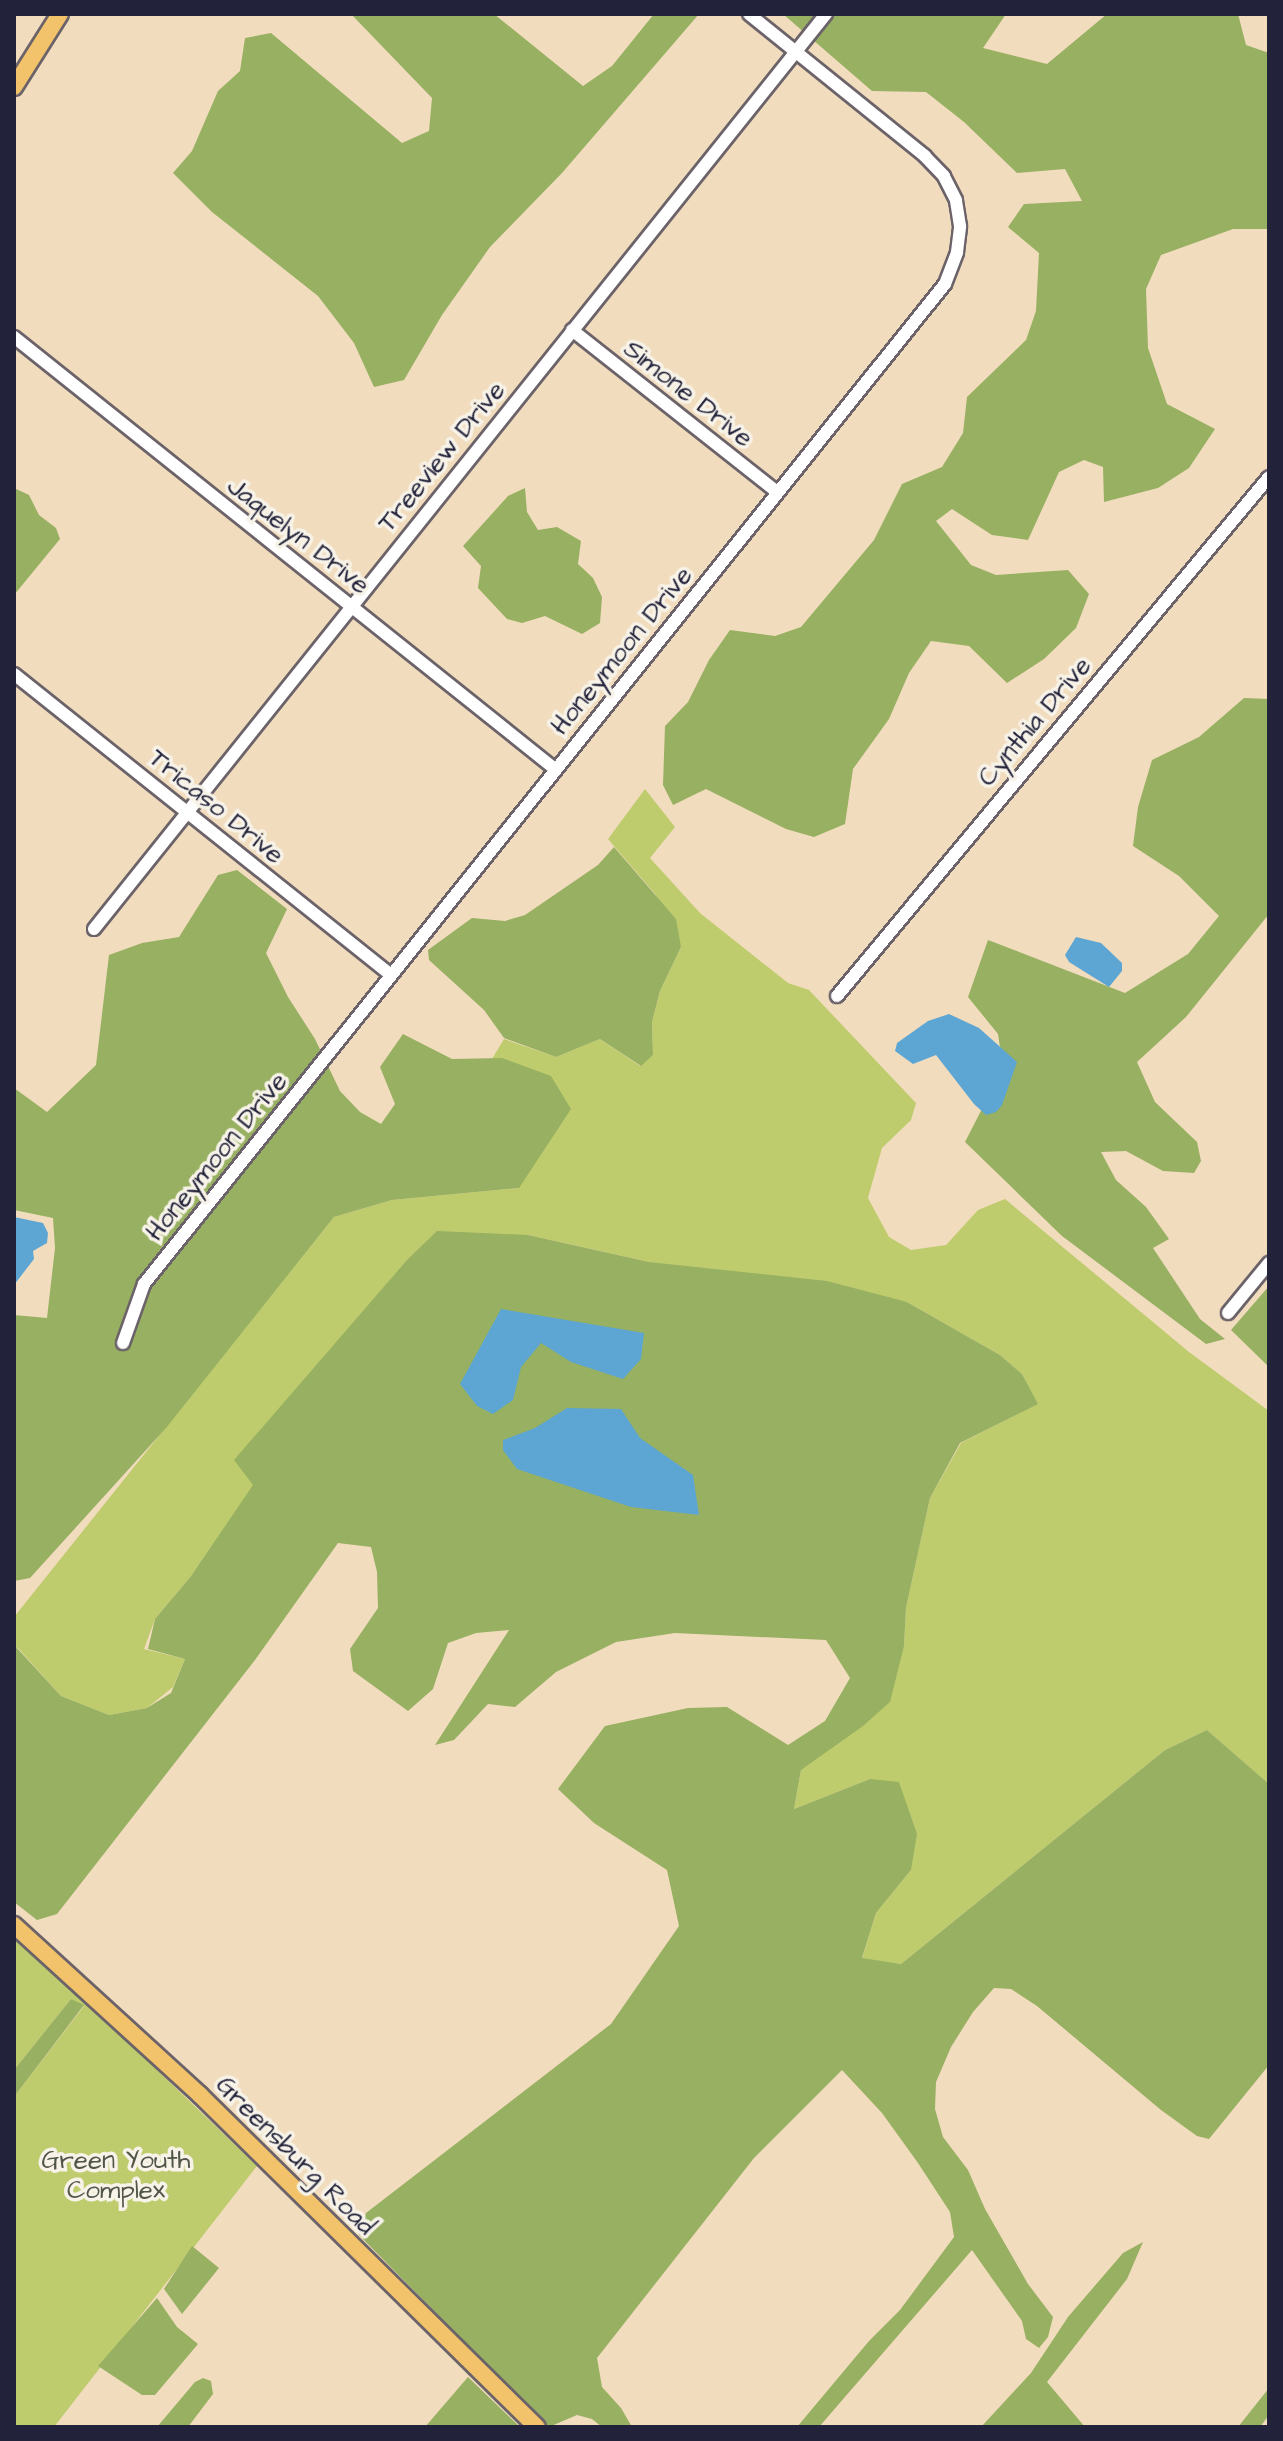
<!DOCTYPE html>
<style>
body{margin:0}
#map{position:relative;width:1283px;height:2441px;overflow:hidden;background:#f2dcbe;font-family:"Architects Daughter",sans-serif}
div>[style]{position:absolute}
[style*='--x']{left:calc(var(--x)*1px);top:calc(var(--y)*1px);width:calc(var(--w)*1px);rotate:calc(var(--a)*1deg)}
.green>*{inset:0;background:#bfcc6e}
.forest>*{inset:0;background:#97b061}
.water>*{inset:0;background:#5da6d4}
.roads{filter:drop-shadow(2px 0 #6b6369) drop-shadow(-2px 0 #6b6369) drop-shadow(0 2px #6b6369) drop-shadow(0 -2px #6b6369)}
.minor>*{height:12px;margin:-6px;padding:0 6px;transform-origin:6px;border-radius:6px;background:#fff}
.major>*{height:16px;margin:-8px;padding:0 8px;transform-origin:8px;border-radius:8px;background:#f2c36a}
span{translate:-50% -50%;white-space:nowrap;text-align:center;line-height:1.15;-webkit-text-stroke:7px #f7f3e8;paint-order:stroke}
.street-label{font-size:26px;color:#22223b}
.park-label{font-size:26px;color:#51554a}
.frame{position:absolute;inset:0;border:16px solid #22223b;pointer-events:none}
</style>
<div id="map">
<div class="green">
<div style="clip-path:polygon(645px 789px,675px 827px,650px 858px,700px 913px,788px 983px,809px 990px,916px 1103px,911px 1120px,882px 1148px,868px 1198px,889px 1237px,911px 1250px,946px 1245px,978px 1210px,1005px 1199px,1189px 1352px,1269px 1411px,1269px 1784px,1207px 1730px,1165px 1750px,901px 1964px,862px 1959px,876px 1913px,911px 1870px,870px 1779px,794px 1809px,801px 1770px,904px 1646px,906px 1608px,930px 1498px,961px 1443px,1037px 1404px,1022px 1374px,1000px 1355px,907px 1302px,649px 1262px,528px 1235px,254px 1485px,191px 1576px,155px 1619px,144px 1649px,185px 1659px,173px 1687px,147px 1708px,109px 1715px,61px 1696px,17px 1647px,14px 1649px,14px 1617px,334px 1217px,392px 1200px,519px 1188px,507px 1060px,492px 1059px,504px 1039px,556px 1057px,600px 1039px,640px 1066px,653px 1055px,652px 1022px,660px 991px,681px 947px,656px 895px,608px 839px)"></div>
<div style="clip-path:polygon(14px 1938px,53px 1970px,257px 2166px,54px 2427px,14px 2427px,14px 2097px,84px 2006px,71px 1999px,14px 2070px)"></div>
</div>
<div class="forest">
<div style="clip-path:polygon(351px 14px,494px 14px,583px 86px,612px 66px,654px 14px,699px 14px,562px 173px,490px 247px,442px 315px,404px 380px,374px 387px,354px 343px,318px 296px,212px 212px,173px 173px,192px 151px,218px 91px,240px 71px,245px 38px,271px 33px,402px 143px,429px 131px,432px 98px)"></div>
<div style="clip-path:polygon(783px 14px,1006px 14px,983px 48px,1047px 64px,1107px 14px,1238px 14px,1246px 45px,1269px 53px,1269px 229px,1233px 229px,1161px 255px,1146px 289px,1148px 348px,1167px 404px,1215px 429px,1189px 468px,1158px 488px,1104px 502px,1103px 467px,1084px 460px,1059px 472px,1028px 540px,992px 535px,952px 509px,936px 521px,971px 565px,996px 575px,1068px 570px,1089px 594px,1076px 628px,1044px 659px,1007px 683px,969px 646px,931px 641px,909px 673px,889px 719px,853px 769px,845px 824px,814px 837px,786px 829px,706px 789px,673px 805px,663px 785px,665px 726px,688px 702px,709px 660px,730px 630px,775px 636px,801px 627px,874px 540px,902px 484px,942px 467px,963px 433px,967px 397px,1026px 340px,1036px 311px,1039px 253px,1008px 227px,1024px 204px,1082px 201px,1065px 169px,1017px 173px,964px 122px,926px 92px,872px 91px)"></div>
<div style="clip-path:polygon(14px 488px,29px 495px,39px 515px,56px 528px,60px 539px,14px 595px)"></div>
<div style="clip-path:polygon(525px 488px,527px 512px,538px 530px,557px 527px,581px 541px,578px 564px,593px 578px,602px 597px,600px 623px,582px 634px,545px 616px,522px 623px,507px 619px,478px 588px,481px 566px,463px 546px,508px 496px)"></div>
<div style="clip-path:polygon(1244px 698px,1269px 699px,1269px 914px,1186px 1017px,1137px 1062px,1155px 1102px,1197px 1142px,1201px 1161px,1194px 1173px,1163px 1171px,1126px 1151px,1101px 1152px,1116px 1180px,1146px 1207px,1169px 1239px,1153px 1248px,1200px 1319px,1225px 1339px,1206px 1344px,1062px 1236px,965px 1142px,1003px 1068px,998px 1034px,968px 997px,988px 940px,1125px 993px,1188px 954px,1219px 916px,1179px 876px,1133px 846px,1138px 807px,1152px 760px,1199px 737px)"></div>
<div style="clip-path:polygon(614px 847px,676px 919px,681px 947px,660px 991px,652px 1022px,653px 1055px,641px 1066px,600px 1039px,556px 1057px,504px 1038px,484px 1010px,429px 960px,428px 950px,472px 918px,505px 921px,525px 915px,598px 865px)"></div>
<div style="clip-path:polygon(237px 870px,287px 909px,266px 953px,288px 997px,315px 1039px,340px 1091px,360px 1112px,381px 1124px,395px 1104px,380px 1067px,403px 1034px,452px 1059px,502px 1058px,551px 1076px,571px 1109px,519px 1188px,392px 1200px,334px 1217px,166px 1428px,30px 1578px,14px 1581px,14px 1315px,47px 1318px,55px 1248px,53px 1218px,14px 1210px,14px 1088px,47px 1112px,96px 1065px,109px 955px,142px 943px,179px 937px,218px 875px)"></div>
<div style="clip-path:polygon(437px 1231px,528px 1235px,649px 1262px,827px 1281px,907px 1302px,1000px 1355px,1022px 1374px,1038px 1404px,960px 1443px,930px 1498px,906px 1608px,904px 1646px,890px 1702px,863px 1726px,801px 1770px,794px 1809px,870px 1779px,899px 1782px,917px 1834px,911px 1870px,876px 1913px,862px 1958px,901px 1964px,1165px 1750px,1207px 1730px,1269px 1784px,1269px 2065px,1209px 2139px,1197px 2136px,1161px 2110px,1037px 2006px,1011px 1989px,994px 1988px,973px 2012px,951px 2047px,936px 2082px,935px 2109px,943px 2137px,968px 2170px,985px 2209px,1028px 2284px,1053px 2317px,1048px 2337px,1039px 2348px,1026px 2339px,1022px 2321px,972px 2250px,819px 2427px,797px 2427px,869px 2341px,900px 2310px,954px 2237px,950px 2212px,918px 2163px,882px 2113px,842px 2070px,754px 2158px,597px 2358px,602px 2387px,621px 2408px,632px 2427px,602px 2427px,592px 2419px,577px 2415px,549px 2427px,359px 2235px,366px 2213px,611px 2024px,679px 1926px,667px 1870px,594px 1823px,558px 1789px,605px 1726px,688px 1708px,727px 1707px,788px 1745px,825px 1721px,850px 1678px,826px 1640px,675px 1633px,616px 1642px,556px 1672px,515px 1707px,488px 1704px,454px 1740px,435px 1745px,509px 1630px,476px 1633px,448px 1643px,433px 1689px,408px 1711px,353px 1671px,350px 1649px,378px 1608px,377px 1572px,371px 1547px,338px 1543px,255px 1660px,57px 1914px,37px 1920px,14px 1902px,14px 1649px,16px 1647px,61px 1696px,109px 1715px,147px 1708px,171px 1693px,185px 1659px,148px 1649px,155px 1619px,191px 1576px,253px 1485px,234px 1460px,407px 1260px)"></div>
<div style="clip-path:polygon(1269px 1286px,1269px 1367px,1231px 1330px)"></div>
<div style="clip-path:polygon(71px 1999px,84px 2005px,14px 2097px,14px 2070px)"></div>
<div style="clip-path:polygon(1143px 2242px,1127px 2279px,1047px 2382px,1085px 2427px,981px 2427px,1031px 2373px,1068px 2317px,1123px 2253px)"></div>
<div style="clip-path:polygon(192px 2246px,219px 2268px,182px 2314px,164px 2289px)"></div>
<div style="clip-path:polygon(157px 2298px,177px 2327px,198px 2344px,155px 2395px,142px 2395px,98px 2366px)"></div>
<div style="clip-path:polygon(468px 2377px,520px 2427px,425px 2427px)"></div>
<div style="clip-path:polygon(203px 2378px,211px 2381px,213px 2394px,188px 2427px,157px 2427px,195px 2382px)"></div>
<div style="clip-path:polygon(1269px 2388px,1269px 2415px,1260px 2427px,1238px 2427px)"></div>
</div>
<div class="water">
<div style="clip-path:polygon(1076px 937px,1101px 943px,1122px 963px,1122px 971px,1109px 987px,1069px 962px,1065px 955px)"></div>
<div style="clip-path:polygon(949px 1014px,979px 1028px,1017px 1062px,1002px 1105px,996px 1112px,986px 1115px,974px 1104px,936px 1055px,913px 1064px,895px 1051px,897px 1043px,928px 1021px)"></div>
<div style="clip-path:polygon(14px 1217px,43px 1223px,48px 1233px,47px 1243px,33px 1251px,34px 1259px,14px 1285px)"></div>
<div style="clip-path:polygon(501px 1309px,644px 1333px,641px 1359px,623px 1379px,571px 1362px,541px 1343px,521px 1367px,513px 1400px,493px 1414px,477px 1406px,460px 1384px)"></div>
<div style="clip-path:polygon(567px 1408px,621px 1409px,640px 1438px,693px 1475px,699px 1515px,631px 1507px,517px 1469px,503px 1450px,503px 1440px,535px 1428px)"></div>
</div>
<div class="roads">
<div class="minor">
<div style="--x:572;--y:330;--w:261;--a:38.3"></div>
<div style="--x:14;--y:337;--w:692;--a:38.61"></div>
<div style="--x:14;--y:674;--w:482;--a:38.6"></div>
<div style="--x:94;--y:929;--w:1172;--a:-51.34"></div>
<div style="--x:837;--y:996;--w:675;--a:-50.23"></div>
<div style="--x:1228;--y:1313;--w:65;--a:-50.6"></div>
<div style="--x:123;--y:1343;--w:63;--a:-70.4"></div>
<div style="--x:144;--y:1284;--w:1281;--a:-51.31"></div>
<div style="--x:945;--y:284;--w:34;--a:-69"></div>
<div style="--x:957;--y:252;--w:26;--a:-83"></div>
<div style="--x:960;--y:226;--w:26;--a:-99"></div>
<div style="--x:956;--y:200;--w:27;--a:-117"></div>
<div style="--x:944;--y:176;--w:28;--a:-134"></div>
<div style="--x:925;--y:156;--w:226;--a:-141.1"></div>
</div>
<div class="major">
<div style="--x:14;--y:87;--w:86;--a:-57.8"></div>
<div style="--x:14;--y:1925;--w:252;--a:42.4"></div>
<div style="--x:200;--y:2095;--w:473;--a:44.6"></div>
</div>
</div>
<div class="street-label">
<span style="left:688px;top:394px;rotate:38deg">Simone Drive</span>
<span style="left:442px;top:457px;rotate:-51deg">Treeview Drive</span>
<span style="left:298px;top:536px;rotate:38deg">Jaquelyn Drive</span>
<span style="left:622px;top:651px;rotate:-51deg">Honeymoon Drive</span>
<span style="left:1035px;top:722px;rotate:-50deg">Cynthia Drive</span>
<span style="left:216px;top:807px;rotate:39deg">Tricaso Drive</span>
<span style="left:217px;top:1157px;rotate:-51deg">Honeymoon Drive</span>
<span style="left:295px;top:2156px;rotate:45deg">Greensburg Road</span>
</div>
<div class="park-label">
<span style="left:116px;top:2176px">Green Youth<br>Complex</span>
</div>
<div class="frame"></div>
</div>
